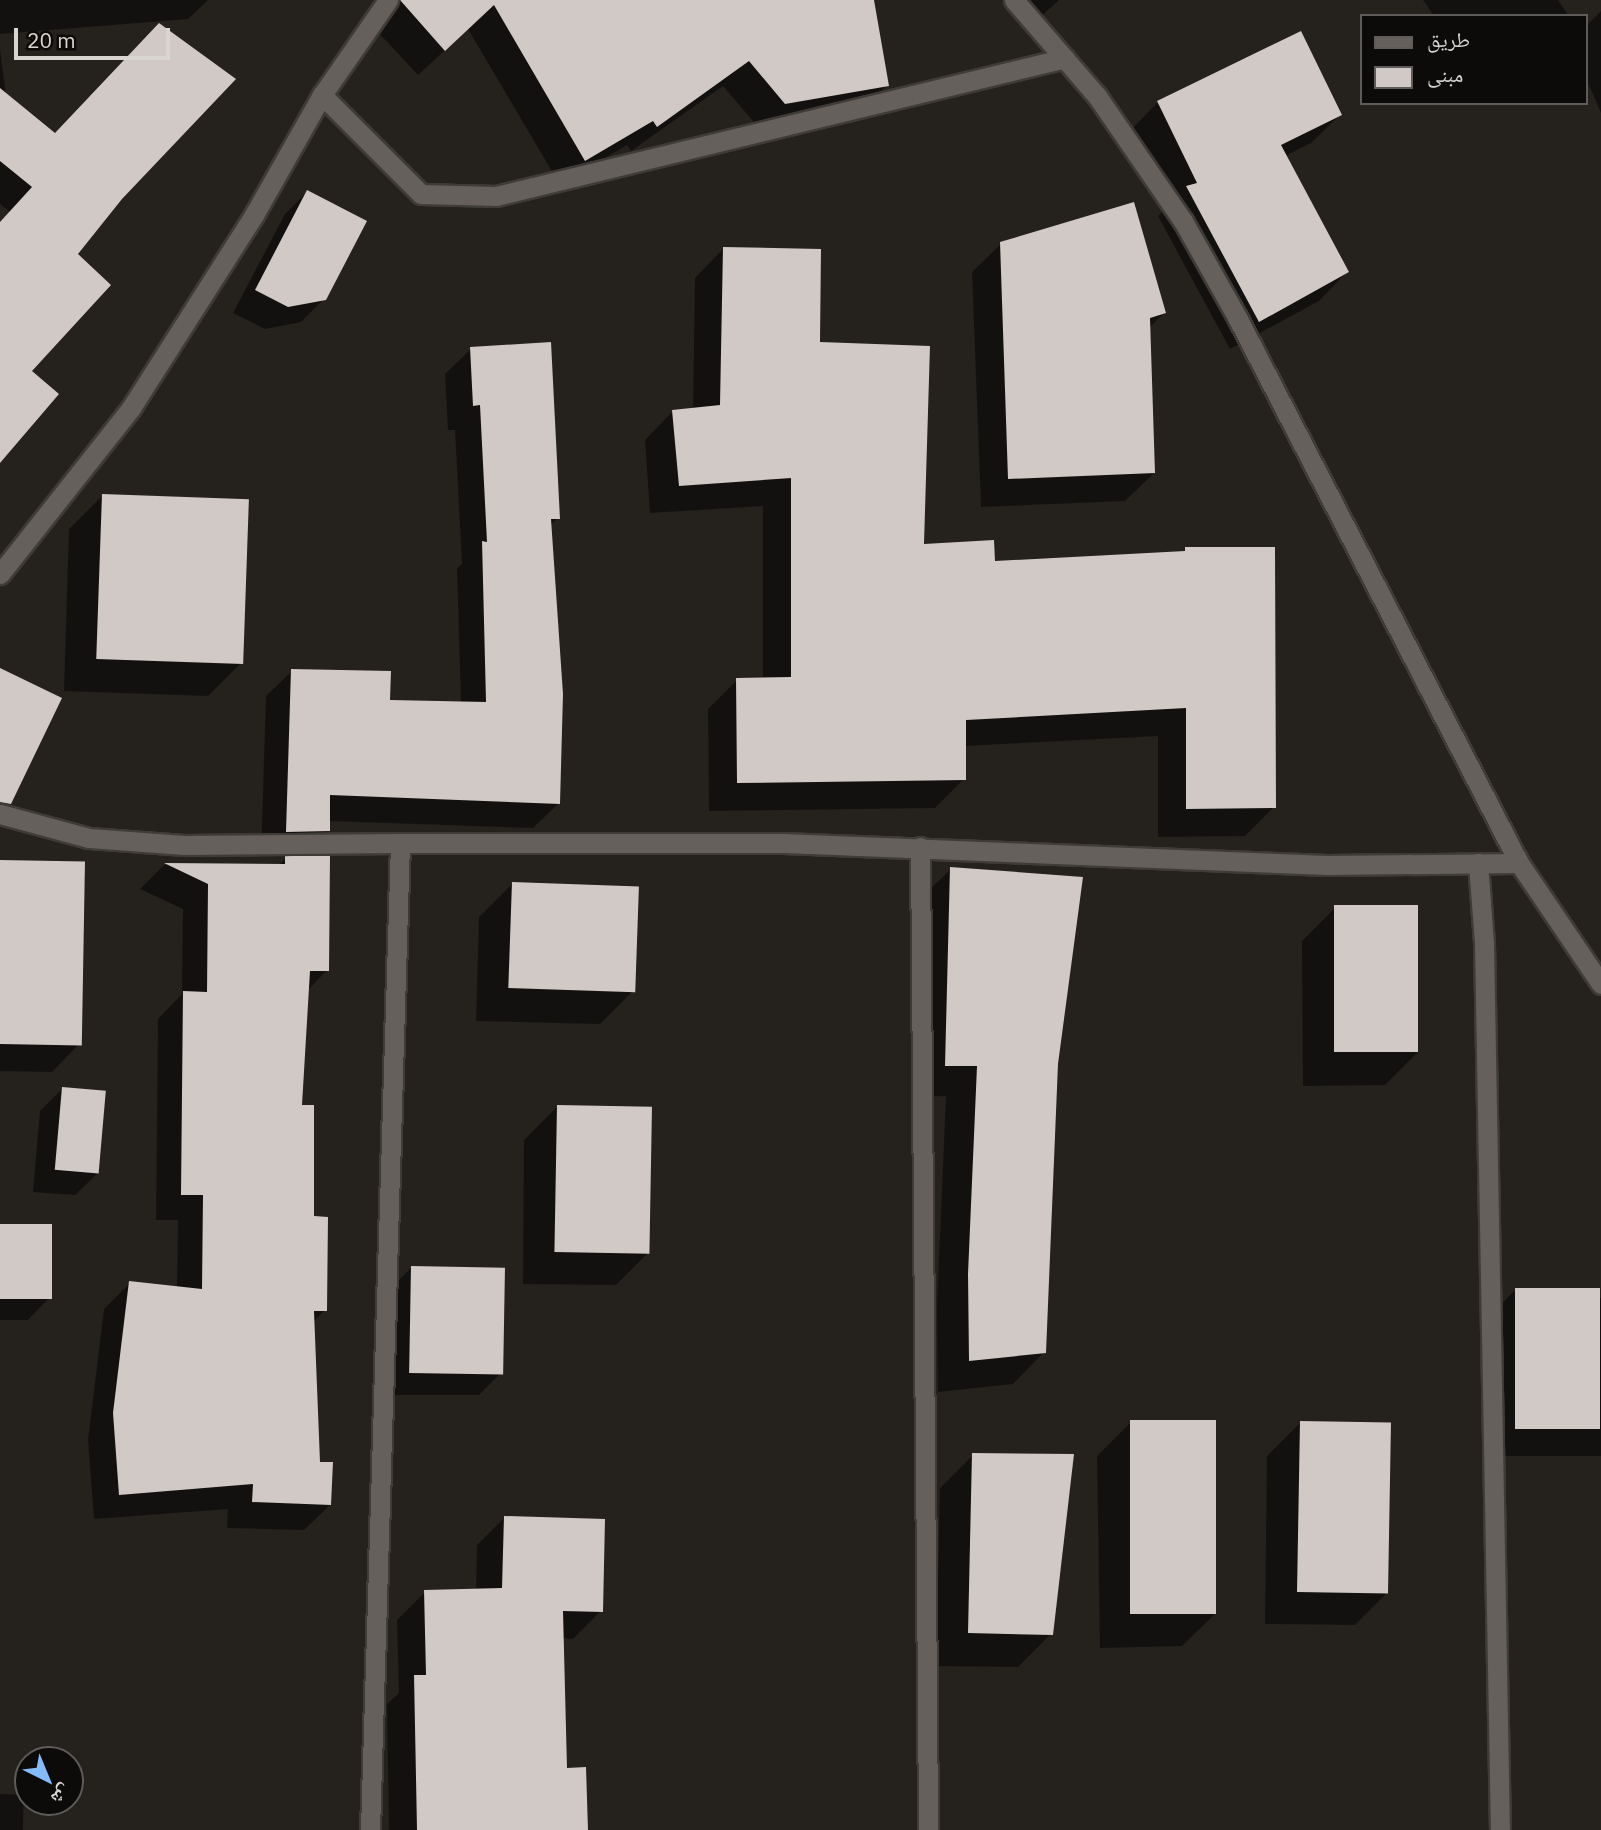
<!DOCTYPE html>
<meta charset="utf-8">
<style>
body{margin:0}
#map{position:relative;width:1601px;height:1830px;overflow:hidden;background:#25211d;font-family:"IBM Plex Sans","Noto Naskh Arabic",sans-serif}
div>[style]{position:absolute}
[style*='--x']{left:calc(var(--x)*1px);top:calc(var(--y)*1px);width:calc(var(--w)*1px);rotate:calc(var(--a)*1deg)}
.shadow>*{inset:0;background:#0007;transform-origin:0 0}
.building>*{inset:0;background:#d0c9c5;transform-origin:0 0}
.roads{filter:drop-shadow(2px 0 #3e3b38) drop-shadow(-2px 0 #3e3b38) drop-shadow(0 2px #3e3b38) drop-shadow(0 -2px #3e3b38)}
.minor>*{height:19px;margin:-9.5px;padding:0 9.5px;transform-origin:9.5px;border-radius:9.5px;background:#65605b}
span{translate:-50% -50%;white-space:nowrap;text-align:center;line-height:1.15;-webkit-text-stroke:7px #0d0b09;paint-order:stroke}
.legend{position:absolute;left:1360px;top:14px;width:228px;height:91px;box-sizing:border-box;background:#0d0b09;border:2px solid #5e5c5a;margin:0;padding:9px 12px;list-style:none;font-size:21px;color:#d8d5d3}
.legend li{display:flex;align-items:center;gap:14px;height:35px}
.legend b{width:35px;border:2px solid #5e5c5a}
.north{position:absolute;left:14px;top:1746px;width:70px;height:70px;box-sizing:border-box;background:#0d0b09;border:2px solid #5e5c5a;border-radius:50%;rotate:137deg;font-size:19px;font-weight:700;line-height:28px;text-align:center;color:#d8d5d3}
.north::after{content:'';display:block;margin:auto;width:24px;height:32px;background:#82bcfa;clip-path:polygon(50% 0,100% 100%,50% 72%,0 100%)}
.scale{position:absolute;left:14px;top:28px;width:156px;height:32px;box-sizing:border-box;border:4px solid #d8d5d3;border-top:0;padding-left:9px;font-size:21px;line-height:24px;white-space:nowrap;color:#d8d5d3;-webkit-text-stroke:5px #0d0b09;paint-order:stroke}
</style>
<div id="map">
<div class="shadow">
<div style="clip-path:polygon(0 0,208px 0,188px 19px,0 34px)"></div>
<div style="clip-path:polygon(393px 0,873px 0,887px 85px,862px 111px,759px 128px,723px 86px,631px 151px,627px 145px,560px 185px,468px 29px,418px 75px,375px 29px)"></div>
<div style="clip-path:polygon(1021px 0,1059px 0,1038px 19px)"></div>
<div style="clip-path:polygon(1423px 0,1558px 0,1569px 16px,1434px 16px)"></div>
<div style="clip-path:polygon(1601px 11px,1601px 113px,1585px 76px,1585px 27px)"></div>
<div style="clip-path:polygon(0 49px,6px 95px,121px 198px,75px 254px,0 460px,0 223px,10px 212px,0 204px)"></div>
<div style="clip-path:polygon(1158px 102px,1340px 115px,1311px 143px,1285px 156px,1347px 272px,1319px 301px,1230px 349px,1158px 216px,1167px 207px,1130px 131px)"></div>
<div style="clip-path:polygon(307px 192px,324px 299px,301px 322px,265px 329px,233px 313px,285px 214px)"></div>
<div style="clip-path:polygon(1001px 244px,1164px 313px,1149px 328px,1154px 473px,1125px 501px,981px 507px,972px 272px)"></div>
<div style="clip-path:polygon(723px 249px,818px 344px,922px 546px,994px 563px,1182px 553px,1186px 549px,1274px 807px,1245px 836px,1158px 837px,1158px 736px,964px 746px,964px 779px,935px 808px,709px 811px,708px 709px,737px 680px,763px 680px,763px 506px,650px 513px,645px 440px,673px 411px,693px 410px,695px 278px)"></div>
<div style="clip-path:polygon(471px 349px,558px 518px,549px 526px,559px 803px,533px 828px,329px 821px,328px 831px,301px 858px,327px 970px,307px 991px,300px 1106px,325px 1310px,312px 1323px,318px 1463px,330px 1505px,304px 1530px,227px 1528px,228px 1509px,94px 1519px,88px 1440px,104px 1309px,130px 1283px,177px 1288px,178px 1220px,156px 1220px,158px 1019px,182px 994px,183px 909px,140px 889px,164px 865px,279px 865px,288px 856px,261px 857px,266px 696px,292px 671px,388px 702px,461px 703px,457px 568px,462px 564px,455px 430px,448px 430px,445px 374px)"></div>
<div style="clip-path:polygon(102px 496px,241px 663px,208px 696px,64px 691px,69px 529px)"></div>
<div style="clip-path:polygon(0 862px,79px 1044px,52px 1072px,0 1071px)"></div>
<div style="clip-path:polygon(951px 869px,1056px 1064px,1044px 1352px,1013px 1384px,938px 1392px,937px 1306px,946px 1096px,915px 1097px,919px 900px)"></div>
<div style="clip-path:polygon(512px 884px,633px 991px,600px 1024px,476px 1021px,479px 917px)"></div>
<div style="clip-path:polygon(1335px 908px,1418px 1052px,1385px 1085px,1303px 1086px,1302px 941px)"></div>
<div style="clip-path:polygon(62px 1089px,98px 1173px,75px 1195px,33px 1192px,40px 1111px)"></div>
<div style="clip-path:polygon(557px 1107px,649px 1252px,616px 1285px,523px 1284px,524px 1140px)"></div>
<div style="clip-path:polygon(0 1226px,50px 1297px,28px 1320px,0 1320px)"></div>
<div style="clip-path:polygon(412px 1267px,502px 1372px,479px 1395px,388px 1395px,389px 1290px)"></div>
<div style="clip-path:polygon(1516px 1289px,1601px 1298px,1601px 1456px,1487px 1456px,1488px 1318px)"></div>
<div style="clip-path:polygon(1130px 1423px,1216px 1613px,1182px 1646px,1100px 1648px,1097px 1456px)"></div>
<div style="clip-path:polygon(1300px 1423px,1388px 1592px,1355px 1625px,1265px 1624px,1267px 1456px)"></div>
<div style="clip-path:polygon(973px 1455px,1051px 1634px,1018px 1667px,936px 1666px,940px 1488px)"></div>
<div style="clip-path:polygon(504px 1518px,601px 1611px,573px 1639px,562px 1638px,565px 1769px,587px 1830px,389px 1830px,387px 1704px,399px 1693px,397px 1620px,425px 1592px,476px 1591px,477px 1545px)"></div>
<div style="left:0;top:1794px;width:24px;height:36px;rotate:2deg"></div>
</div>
<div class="building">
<div style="clip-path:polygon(400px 0,874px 0,889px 86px,785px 104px,749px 61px,657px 127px,653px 121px,585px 161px,494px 5px,445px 51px)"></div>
<div style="clip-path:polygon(159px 23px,236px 79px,122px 199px,78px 254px,111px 285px,32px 371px,59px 394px,0 463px,0 222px,32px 187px,0 161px,0 88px,55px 133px)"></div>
<div style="clip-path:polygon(1301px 31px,1342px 115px,1281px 145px,1349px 272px,1259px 322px,1186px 186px,1197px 183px,1157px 101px)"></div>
<div style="clip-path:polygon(307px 190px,367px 221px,326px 300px,288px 307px,255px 290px)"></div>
<div style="clip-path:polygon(1134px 202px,1166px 313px,1150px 318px,1155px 473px,1008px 479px,1000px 242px)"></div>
<div style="clip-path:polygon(723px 247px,821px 249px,820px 342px,930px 346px,924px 544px,994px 540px,995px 561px,1185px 551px,1185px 547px,1275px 547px,1276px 808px,1186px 809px,1186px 708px,966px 720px,966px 780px,737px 783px,736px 678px,791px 677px,791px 478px,679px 486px,672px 410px,720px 405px)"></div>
<div style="clip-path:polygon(551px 342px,560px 519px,551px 519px,563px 694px,560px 804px,330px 795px,330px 831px,286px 832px,291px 669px,391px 671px,390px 700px,486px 702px,482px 541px,487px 542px,480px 405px,473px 406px,470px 347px)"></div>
<div style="left:102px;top:494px;width:147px;height:165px;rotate:2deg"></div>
<div style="clip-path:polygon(0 668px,62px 698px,11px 804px,0 802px)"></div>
<div style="clip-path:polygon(285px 856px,330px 856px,329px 971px,310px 971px,302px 1105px,314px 1105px,314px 1216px,328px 1217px,327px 1311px,314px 1311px,320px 1462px,333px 1462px,331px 1505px,252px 1502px,253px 1484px,119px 1495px,113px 1413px,129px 1281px,202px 1289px,203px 1195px,181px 1195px,183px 991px,207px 992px,208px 884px,164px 863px,285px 864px)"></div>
<div style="left:0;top:860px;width:85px;height:184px;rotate:1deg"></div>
<div style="clip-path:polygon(950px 867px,1083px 877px,1058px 1064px,1046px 1353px,969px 1361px,968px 1274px,977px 1066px,945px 1066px)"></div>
<div style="left:512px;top:882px;width:127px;height:106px;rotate:2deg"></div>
<div style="left:1418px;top:905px;width:147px;height:84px;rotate:90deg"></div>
<div style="left:62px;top:1087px;width:44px;height:83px;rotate:5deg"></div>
<div style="left:557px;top:1105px;width:95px;height:147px;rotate:1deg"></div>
<div style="left:0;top:1224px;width:52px;height:75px"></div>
<div style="left:411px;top:1266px;width:94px;height:107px;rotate:1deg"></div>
<div style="left:1515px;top:1288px;width:85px;height:141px"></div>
<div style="left:1216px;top:1420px;width:194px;height:86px;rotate:90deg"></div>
<div style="left:1300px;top:1421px;width:91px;height:171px;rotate:1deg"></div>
<div style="clip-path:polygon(972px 1453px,1074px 1454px,1053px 1635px,968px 1633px)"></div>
<div style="clip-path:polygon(504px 1516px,605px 1519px,603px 1612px,563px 1611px,567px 1768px,586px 1767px,588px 1830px,417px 1830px,414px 1675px,426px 1675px,424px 1590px,502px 1588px)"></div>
</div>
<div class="roads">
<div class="minor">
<div style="--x:1014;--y:0;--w:127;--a:49.2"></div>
<div style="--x:1097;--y:96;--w:152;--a:55.5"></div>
<div style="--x:1183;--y:221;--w:112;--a:60.7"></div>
<div style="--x:1238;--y:319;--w:612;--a:62.68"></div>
<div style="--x:322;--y:95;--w:140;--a:45"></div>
<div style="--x:421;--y:194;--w:75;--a:1.5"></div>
<div style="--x:496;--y:196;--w:585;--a:-13.63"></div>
<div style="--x:0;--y:574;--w:211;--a:-51.7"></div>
<div style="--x:131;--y:408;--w:229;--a:-57.5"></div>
<div style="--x:254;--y:215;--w:138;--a:-60.5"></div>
<div style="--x:322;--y:95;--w:116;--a:-55.2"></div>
<div style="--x:0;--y:814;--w:92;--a:15.1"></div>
<div style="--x:89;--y:838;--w:95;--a:4.2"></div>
<div style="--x:184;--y:845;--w:216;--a:-0.5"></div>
<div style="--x:920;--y:847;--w:983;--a:89.53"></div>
<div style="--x:1478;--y:863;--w:80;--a:85.7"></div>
<div style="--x:1484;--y:943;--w:887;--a:88.97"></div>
<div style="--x:370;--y:1830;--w:987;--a:-88.26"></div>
<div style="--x:400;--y:843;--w:383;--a:0"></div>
<div style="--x:783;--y:843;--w:544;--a:2.32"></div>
<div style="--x:1327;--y:865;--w:192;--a:-0.6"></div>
<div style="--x:1519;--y:863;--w:146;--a:55.9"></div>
</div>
</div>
<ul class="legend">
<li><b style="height:9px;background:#65605b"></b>طريق</li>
<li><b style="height:19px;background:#d0c9c5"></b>مبنى</li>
</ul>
<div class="north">ش</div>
<div class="scale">20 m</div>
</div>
